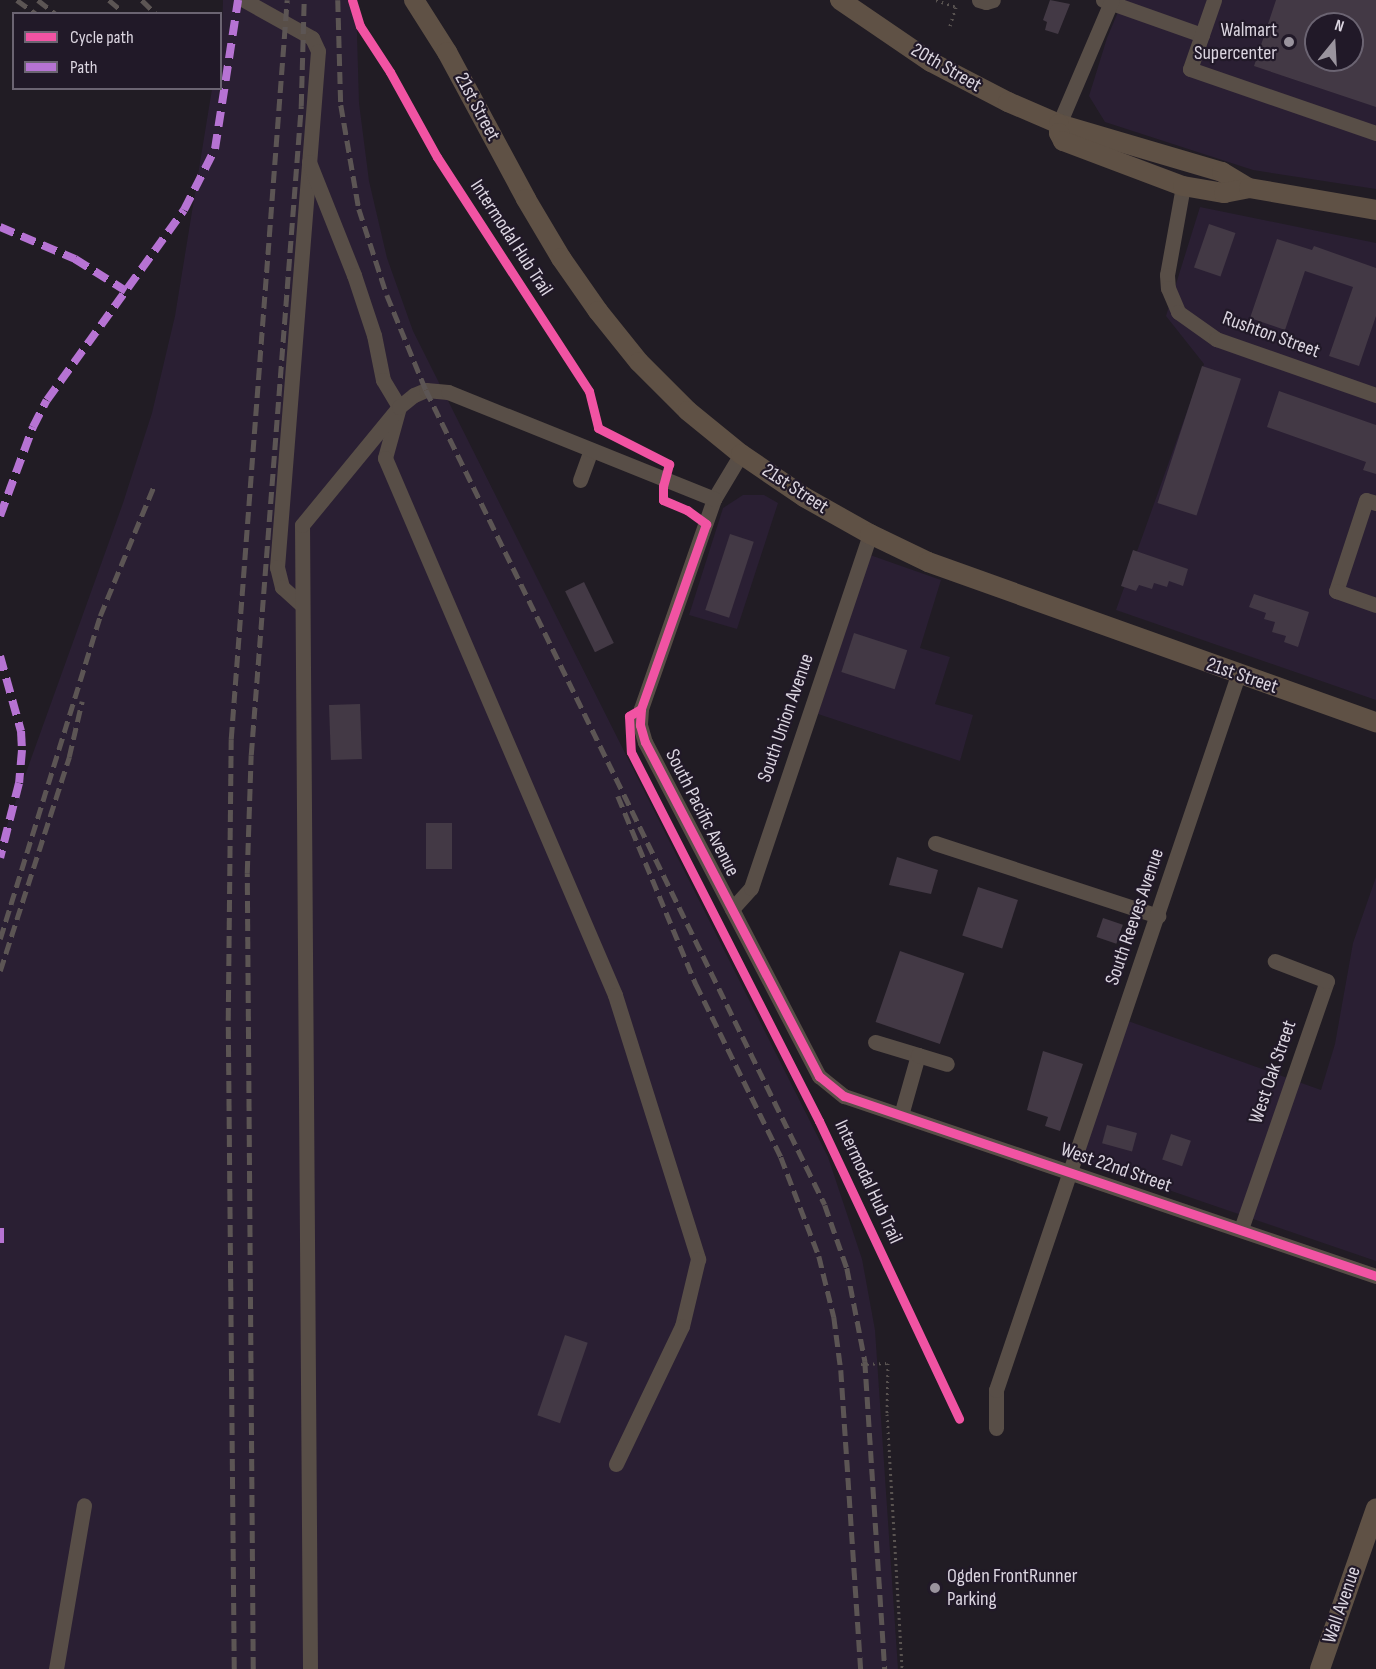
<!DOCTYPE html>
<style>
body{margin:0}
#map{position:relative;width:1376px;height:1669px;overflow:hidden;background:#211c24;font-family:"Sofia Sans Condensed",sans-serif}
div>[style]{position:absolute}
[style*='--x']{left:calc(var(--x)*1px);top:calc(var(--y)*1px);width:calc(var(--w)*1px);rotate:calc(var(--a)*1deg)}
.built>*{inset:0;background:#2a1f33}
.building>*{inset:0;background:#433945;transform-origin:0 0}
.path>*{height:3px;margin-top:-1.5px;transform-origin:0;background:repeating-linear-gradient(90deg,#595351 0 1.5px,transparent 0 6px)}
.minor>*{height:15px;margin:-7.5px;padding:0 7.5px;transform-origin:7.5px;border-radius:7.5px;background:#584e47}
.major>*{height:20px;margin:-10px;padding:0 10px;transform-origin:10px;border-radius:10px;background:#5f5145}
.rail>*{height:4.5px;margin-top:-2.25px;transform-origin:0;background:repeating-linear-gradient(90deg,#5c5554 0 12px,transparent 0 18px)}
.quiet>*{height:8px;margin-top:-4px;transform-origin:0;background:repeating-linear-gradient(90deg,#b673d3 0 15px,transparent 0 23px)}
.cycleway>*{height:9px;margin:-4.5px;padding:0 4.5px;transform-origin:4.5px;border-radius:4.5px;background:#f153a3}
.dots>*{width:16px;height:16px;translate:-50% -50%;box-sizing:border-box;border:3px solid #211928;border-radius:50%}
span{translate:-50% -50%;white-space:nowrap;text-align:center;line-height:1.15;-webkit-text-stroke:4.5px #211928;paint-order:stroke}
.poi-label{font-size:20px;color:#dbd5e0}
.right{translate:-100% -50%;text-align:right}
.left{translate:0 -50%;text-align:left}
.street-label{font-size:20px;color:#dbd5e0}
.legend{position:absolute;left:12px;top:12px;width:210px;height:78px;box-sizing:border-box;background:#211928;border:2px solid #6b6472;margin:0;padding:8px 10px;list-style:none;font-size:18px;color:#dbd5e0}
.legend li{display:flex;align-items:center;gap:12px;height:30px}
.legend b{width:30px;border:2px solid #6b6472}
.north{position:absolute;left:1304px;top:12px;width:60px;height:60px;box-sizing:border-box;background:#211928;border:2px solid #6b6472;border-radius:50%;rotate:18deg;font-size:16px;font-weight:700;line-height:24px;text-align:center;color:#dbd5e0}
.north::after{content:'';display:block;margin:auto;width:21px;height:27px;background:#9a949e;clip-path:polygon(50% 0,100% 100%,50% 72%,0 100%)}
</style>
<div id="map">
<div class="built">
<div style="clip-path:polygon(223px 0,356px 0,359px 103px,369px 181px,387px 258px,413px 331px,828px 1157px,862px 1259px,875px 1330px,898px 1669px,0 1669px,0 845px,123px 503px,152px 413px,175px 316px,212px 89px,220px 88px)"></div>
<div style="clip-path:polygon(evenodd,1123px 0,1376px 0,1376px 189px,1253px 170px,1105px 122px,1089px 96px,1107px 38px,1123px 0,1316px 24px,1352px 24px,1352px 60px,1316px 60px,1316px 24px)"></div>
<div style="clip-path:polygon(1200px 207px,1376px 243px,1376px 700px,1116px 610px,1204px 364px,1166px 316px)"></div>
<div style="clip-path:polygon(743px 495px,764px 495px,778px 503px,737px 629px,689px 615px,723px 508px)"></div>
<div style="clip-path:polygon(870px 555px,941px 580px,920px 648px,950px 657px,935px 704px,973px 715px,960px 761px,818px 714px)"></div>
<div style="clip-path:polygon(1376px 877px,1376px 1261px,1081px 1160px,1128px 1021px,1321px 1090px,1335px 1044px,1353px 943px)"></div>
</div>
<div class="building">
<div style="clip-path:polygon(1050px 0,1070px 4px,1058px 34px,1045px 30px,1047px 22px,1043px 20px)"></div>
<div style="clip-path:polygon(evenodd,1276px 0,1376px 0,1376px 107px,1254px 66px,1276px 0,1316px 24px,1352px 24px,1352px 60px,1316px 60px,1316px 24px)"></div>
<div style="left:1209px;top:224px;width:28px;height:46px;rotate:19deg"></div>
<div style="clip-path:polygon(1277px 239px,1312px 250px,1314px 246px,1376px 268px,1376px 316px,1359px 366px,1329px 356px,1353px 287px,1305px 271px,1285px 330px,1250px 318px)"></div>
<div style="left:1202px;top:366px;width:41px;height:144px;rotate:18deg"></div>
<div style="clip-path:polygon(1279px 391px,1376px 425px,1376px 474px,1363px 470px,1366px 462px,1267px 427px)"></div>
<div style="left:730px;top:534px;width:25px;height:80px;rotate:18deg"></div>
<div style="clip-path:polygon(1133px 550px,1188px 569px,1183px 586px,1169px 581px,1167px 587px,1154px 583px,1152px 589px,1139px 585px,1136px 591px,1121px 586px)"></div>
<div style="left:584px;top:582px;width:68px;height:21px;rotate:64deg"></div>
<div style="clip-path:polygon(1254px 594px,1309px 612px,1298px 647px,1284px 642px,1286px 636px,1272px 632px,1275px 622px,1264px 619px,1266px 613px,1249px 607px)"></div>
<div style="left:854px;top:633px;width:56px;height:41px;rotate:18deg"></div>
<div style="left:360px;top:704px;width:55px;height:31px;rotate:88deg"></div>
<div style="left:426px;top:823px;width:26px;height:46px"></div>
<div style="clip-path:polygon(897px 857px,938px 870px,931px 894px,889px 885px)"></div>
<div style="left:978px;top:887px;width:42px;height:51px;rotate:18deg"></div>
<div style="left:1103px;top:918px;width:21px;height:20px;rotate:19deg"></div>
<div style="left:900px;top:951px;width:68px;height:75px;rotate:19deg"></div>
<div style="clip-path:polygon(1043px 1051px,1083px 1064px,1060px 1131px,1045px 1126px,1048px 1117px,1027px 1110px)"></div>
<div style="left:1107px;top:1125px;width:31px;height:19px;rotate:15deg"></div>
<div style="left:1171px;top:1134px;width:21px;height:27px;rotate:19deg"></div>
<div style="left:565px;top:1335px;width:24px;height:85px;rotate:19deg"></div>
</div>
<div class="path">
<div style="--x:936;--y:0;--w:21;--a:19"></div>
<div style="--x:956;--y:7;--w:22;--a:108"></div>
<div style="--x:861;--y:1364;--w:27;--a:-2"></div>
<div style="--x:888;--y:1363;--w:51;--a:91.1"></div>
<div style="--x:887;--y:1414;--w:255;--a:86.6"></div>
</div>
<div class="minor">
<div style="--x:244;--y:0;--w:78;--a:29.2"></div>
<div style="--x:312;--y:38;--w:14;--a:65"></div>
<div style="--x:318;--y:51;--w:518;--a:94.54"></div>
<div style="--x:277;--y:567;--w:21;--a:76"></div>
<div style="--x:282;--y:587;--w:27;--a:42"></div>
<div style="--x:979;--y:0;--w:7;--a:16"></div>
<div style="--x:986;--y:2;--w:7;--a:-16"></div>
<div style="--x:1103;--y:0;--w:105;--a:19.5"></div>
<div style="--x:1214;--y:0;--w:73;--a:109.2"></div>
<div style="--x:1190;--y:69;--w:197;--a:19"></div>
<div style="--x:1059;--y:124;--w:135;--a:-66.9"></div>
<div style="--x:309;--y:162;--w:122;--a:68.3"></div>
<div style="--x:354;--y:275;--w:63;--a:71.6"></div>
<div style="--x:374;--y:335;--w:46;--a:78.7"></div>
<div style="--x:383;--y:380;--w:31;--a:59"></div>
<div style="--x:399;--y:407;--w:53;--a:105.4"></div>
<div style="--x:385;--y:458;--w:584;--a:66.81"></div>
<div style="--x:615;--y:995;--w:277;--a:72.5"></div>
<div style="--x:698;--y:1259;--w:69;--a:103.4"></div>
<div style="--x:682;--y:1326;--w:153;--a:115.6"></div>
<div style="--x:1183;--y:186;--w:90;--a:100.2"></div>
<div style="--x:1167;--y:275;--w:13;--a:86"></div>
<div style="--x:1168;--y:288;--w:26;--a:67"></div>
<div style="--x:1178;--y:312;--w:47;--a:35.4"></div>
<div style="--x:1216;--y:339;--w:170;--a:19.3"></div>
<div style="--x:741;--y:454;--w:52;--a:121"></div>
<div style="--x:714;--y:499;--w:222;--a:109.2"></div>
<div style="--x:641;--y:709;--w:16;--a:94"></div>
<div style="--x:640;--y:725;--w:18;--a:74"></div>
<div style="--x:645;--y:742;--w:377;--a:62.5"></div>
<div style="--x:819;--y:1076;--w:32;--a:39"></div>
<div style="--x:844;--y:1096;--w:562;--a:18.69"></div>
<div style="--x:580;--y:480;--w:32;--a:-70"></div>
<div style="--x:1376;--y:503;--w:10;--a:-163"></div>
<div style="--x:1366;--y:500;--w:96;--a:108.2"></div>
<div style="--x:1336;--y:591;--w:42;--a:19.3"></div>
<div style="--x:935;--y:843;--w:235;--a:18.1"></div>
<div style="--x:732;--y:909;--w:28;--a:-48"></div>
<div style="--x:751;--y:888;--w:373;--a:-71.4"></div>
<div style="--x:875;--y:1042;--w:45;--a:16.8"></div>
<div style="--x:918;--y:1055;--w:62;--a:105.8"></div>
<div style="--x:918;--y:1055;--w:30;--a:17"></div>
<div style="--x:1241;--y:1229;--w:262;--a:-70.9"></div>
<div style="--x:1327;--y:981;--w:56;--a:-159"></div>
<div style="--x:996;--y:1428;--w:38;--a:-90"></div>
<div style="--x:996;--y:1390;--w:755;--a:-71.3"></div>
<div style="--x:56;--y:1669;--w:166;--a:-80.3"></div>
<div style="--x:310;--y:1669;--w:1144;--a:-90.4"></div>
<div style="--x:302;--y:525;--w:153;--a:-50.6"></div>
<div style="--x:399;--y:407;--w:19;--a:-39"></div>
<div style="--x:414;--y:395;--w:13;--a:-23"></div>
<div style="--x:426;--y:390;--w:22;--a:5"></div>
<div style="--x:448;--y:392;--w:287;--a:21.9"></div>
</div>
<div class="major">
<div style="--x:414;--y:0;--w:62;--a:57.6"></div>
<div style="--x:447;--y:52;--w:167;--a:61.7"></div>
<div style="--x:526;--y:199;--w:69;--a:59.3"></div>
<div style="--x:561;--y:258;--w:65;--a:55.1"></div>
<div style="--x:598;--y:311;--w:65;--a:51.2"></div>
<div style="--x:639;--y:362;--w:69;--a:45"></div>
<div style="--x:688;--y:411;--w:68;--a:39.1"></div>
<div style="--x:741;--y:454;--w:76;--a:34.3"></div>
<div style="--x:804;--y:497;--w:76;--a:29.3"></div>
<div style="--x:870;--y:534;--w:64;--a:25.8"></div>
<div style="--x:928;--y:562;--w:476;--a:19.7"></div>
<div style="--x:840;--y:0;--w:110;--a:34.3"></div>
<div style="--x:931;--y:62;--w:87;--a:27.5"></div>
<div style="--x:1008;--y:102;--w:56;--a:23.3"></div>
<div style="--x:1059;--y:124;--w:170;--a:16.4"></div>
<div style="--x:1222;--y:172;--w:31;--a:31"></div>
<div style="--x:1059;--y:124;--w:9;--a:90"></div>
<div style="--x:1059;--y:133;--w:9;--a:63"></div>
<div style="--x:1063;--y:141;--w:128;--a:20.6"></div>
<div style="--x:1183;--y:186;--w:42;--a:9.7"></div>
<div style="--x:1224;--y:193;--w:25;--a:-11"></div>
<div style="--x:1249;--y:188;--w:129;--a:9.8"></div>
<div style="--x:1320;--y:1669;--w:170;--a:-70.8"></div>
</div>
<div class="rail">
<div style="--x:17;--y:0;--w:24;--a:36"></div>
<div style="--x:38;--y:0;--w:23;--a:38"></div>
<div style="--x:109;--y:0;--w:17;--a:40"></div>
<div style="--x:142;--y:0;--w:20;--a:45"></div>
<div style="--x:338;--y:0;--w:105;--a:88.4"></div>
<div style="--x:341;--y:105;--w:106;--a:80.2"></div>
<div style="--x:359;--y:209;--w:90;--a:72"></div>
<div style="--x:387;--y:295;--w:103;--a:67.7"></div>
<div style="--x:426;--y:390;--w:907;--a:63.91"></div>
<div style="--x:825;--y:1205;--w:67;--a:70.8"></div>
<div style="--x:847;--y:1268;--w:95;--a:79"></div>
<div style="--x:865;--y:1361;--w:309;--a:86.3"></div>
<div style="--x:618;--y:796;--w:204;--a:67.5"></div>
<div style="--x:696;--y:984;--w:193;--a:63.8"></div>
<div style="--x:781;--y:1157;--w:106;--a:69"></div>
<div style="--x:819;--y:1256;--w:63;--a:76.2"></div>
<div style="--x:834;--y:1317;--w:53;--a:82.5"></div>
<div style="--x:841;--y:1370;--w:300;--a:86.2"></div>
<div style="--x:0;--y:939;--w:338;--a:-72.8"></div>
<div style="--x:100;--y:616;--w:139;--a:-67.5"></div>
<div style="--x:0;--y:971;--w:225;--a:-72.1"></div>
<div style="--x:69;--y:757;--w:57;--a:-76.9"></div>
<div style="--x:234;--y:1669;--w:649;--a:-90.53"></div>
<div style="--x:228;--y:1020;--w:281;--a:-89.4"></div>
<div style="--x:231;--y:739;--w:741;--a:-85.67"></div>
<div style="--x:253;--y:1669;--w:796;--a:-90.43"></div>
<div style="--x:247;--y:873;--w:118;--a:-88.1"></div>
<div style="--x:251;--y:755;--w:651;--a:-85.59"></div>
<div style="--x:301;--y:106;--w:106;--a:-88.4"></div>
</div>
<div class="quiet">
<div style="--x:0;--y:227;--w:82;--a:23.1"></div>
<div style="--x:75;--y:259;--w:60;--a:32.1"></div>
<div style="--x:0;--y:516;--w:95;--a:-69.7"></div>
<div style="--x:33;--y:427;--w:30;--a:-63"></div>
<div style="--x:47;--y:400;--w:234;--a:-54.2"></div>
<div style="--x:184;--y:210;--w:68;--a:-63.1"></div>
<div style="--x:215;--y:149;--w:151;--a:-81.2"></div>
<div style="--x:0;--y:656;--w:78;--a:74.4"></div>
<div style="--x:21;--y:731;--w:19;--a:87"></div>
<div style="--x:22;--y:750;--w:33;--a:95"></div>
<div style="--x:19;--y:783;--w:77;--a:104.2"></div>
<div style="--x:0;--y:1228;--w:22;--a:90"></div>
</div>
<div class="cycleway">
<div style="--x:352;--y:0;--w:27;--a:73"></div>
<div style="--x:360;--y:26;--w:55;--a:56.9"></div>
<div style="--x:390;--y:72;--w:97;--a:61.1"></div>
<div style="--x:437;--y:157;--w:279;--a:57"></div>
<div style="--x:589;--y:391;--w:38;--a:76"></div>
<div style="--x:598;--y:428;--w:80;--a:26.9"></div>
<div style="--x:669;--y:464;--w:23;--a:105"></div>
<div style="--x:663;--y:486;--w:14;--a:90"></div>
<div style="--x:663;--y:500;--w:26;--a:23"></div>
<div style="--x:687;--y:510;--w:24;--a:36"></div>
<div style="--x:706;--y:524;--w:196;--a:109.4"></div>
<div style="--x:641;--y:709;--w:16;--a:94"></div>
<div style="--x:640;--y:725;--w:18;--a:74"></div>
<div style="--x:645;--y:742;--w:377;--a:62.5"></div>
<div style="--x:819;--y:1076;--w:32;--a:39"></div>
<div style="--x:844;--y:1096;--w:562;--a:18.69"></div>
<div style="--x:641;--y:709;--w:14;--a:150"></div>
<div style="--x:629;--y:716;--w:36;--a:87"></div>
<div style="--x:631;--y:752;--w:414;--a:63"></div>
<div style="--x:819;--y:1121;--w:329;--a:64.8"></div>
</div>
<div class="dots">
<div style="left:1289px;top:42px;background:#9a949e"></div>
<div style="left:935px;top:1588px;background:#9a949e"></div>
</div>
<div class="poi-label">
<span class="right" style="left:1277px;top:42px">Walmart<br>Supercenter</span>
<span class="left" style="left:947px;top:1588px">Ogden FrontRunner<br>Parking</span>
</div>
<div class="street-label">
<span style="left:946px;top:68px;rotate:30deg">20th Street</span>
<span style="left:477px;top:107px;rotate:62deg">21st Street</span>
<span style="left:511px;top:238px;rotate:57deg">Intermodal Hub Trail</span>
<span style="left:1271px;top:335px;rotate:20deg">Rushton Street</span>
<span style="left:795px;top:489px;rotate:33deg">21st Street</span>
<span style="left:1242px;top:676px;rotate:19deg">21st Street</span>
<span style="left:786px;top:718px;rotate:-71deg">South Union Avenue</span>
<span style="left:702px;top:813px;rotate:63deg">South Pacific Avenue</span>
<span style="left:1135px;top:917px;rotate:-71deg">South Reeves Avenue</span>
<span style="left:1273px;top:1072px;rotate:-71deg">West Oak Street</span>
<span style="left:1116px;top:1168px;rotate:19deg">West 22nd Street</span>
<span style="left:868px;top:1182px;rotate:65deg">Intermodal Hub Trail</span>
<span style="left:1342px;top:1605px;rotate:-71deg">Wall Avenue</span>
</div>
<ul class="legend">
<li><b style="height:8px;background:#f153a3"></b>Cycle path</li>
<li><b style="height:8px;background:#b673d3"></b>Path</li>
</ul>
<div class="north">N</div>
</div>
